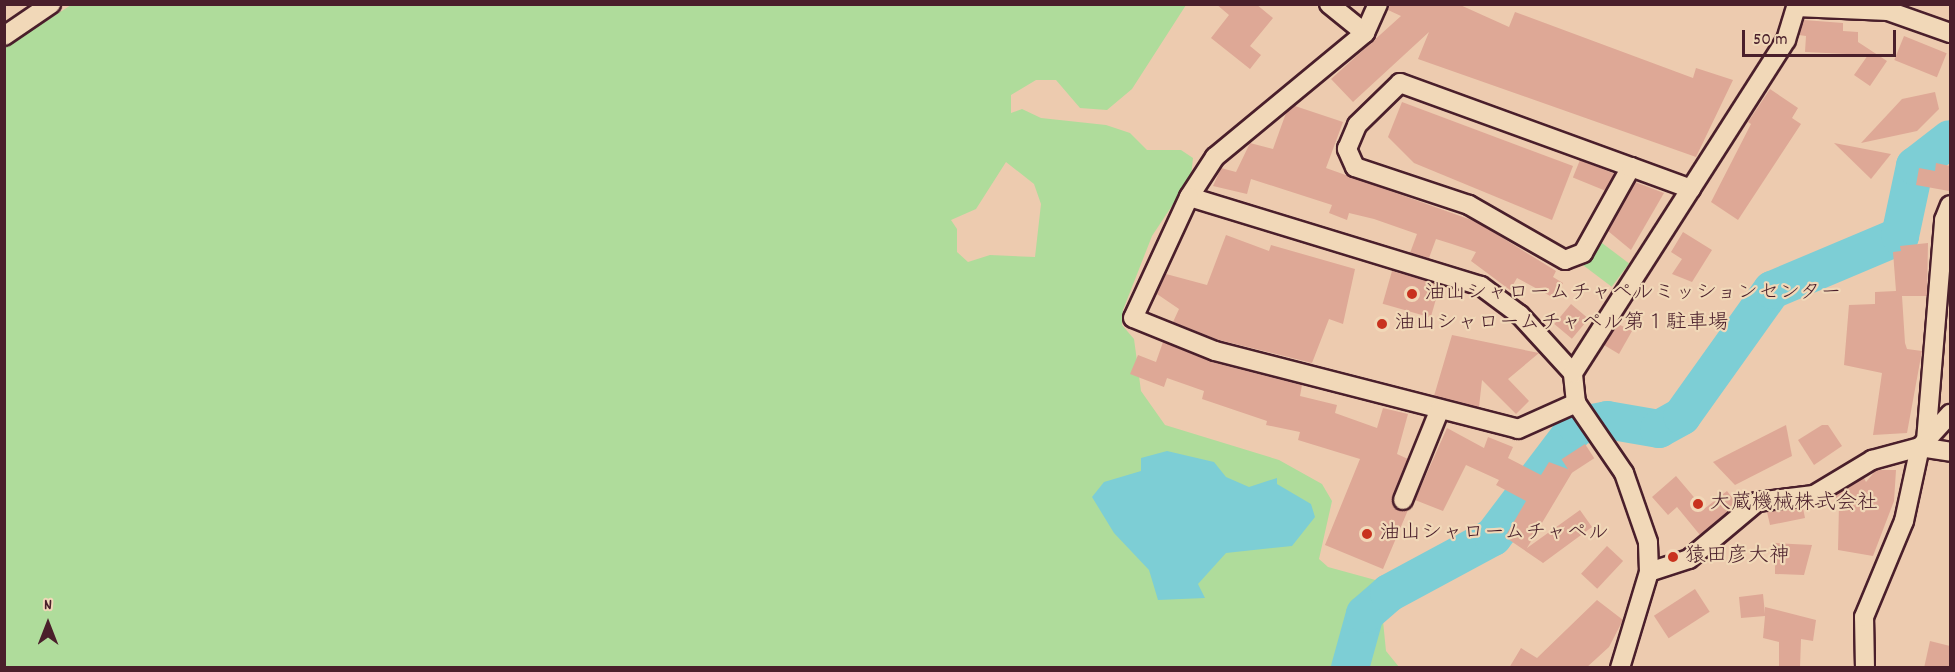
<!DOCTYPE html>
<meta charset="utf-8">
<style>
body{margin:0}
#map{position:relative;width:1955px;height:672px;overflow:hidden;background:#edcbaf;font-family:Dekko,"Klee One",sans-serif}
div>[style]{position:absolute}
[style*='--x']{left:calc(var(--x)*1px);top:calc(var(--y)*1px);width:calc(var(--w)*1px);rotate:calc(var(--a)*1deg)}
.green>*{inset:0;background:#afdc9b;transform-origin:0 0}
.water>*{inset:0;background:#7dced5}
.river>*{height:38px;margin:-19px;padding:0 19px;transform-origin:19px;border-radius:19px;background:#7dced5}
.building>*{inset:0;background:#dea896;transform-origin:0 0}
.roads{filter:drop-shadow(2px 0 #4a1f2b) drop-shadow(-2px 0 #4a1f2b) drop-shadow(0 2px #4a1f2b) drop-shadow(0 -2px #4a1f2b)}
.minor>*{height:18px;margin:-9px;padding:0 9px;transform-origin:9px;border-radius:9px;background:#f1d8b8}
.dots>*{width:16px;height:16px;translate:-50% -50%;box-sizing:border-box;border:3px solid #f1d8b8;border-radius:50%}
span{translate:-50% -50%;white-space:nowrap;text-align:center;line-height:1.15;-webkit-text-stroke:4.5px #f1d8b8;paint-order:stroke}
.poi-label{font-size:21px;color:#4a1f2b}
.left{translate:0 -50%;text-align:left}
.frame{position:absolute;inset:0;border:6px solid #4a1f2b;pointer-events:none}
.north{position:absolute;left:18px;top:594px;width:60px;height:60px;-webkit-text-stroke:4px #f1d8b8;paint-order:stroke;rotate:0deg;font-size:16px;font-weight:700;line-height:24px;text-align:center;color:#4a1f2b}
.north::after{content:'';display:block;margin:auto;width:21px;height:27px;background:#4a1f2b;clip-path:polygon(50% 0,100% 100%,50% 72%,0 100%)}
.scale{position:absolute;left:1742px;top:30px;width:154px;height:27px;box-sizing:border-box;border:3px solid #4a1f2b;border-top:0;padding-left:8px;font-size:18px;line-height:21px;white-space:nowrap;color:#4a1f2b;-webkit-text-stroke:4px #f1d8b8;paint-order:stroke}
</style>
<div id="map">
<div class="green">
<div style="clip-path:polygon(evenodd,71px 5px,1186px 5px,1132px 89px,1107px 110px,1080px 108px,1056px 80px,1036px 80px,1011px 95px,1011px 113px,1022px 109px,1041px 118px,1106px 125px,1130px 133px,1147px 150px,1181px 150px,1193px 158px,1191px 177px,1152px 236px,1123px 310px,1122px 325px,1134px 339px,1141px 391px,1165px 425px,1279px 460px,1322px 484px,1332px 501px,1319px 559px,1328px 567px,1379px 581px,1386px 651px,1399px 667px,5px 667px,5px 48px,71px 5px,1006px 162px,1034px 184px,1041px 204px,1035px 257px,990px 255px,968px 262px,957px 252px,957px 229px,951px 220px,976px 209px,1006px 162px)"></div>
<div style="left:1598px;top:240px;width:39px;height:29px;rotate:37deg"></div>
</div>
<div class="water">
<div style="clip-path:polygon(1167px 451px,1214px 462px,1226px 477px,1249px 487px,1277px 478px,1277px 484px,1311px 504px,1315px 517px,1292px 546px,1226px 553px,1198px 584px,1205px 598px,1158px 600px,1149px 570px,1114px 533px,1092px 497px,1104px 482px,1141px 471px,1141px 458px)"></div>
</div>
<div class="river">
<div style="--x:1350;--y:668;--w:56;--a:-74.5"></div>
<div style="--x:1365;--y:614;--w:32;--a:-41"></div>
<div style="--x:1389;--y:593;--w:118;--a:-28.3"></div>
<div style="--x:1493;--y:537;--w:139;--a:-52.9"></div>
<div style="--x:1577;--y:426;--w:31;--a:-11"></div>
<div style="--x:1607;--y:420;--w:53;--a:9.8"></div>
<div style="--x:1659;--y:429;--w:26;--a:-29"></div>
<div style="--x:1682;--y:416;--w:155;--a:-54.5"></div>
<div style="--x:1772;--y:290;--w:139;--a:-22.9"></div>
<div style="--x:1900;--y:236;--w:72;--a:-77.9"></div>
<div style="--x:1915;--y:166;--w:44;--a:-37.6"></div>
</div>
<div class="building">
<div style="clip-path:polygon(1216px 4px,1256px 4px,1273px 18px,1250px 46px,1261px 55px,1250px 69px,1211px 38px,1229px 15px)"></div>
<div style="clip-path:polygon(1389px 4px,1458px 4px,1509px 27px,1515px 12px,1693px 78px,1696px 68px,1733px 80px,1696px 157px,1418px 59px,1429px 32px,1353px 102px,1331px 79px,1401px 16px,1388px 10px)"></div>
<div style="clip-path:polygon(1804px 20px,1843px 23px,1843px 31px,1858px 32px,1858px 42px,1887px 61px,1870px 86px,1854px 75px,1868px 55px,1805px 52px,1806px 36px,1799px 35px)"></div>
<div style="left:1904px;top:36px;width:46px;height:26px;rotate:22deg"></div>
<div style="clip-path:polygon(1770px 89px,1798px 108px,1792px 118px,1801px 124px,1738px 220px,1711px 202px,1751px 124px,1748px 122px)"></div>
<div style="clip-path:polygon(1935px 92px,1939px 109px,1917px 131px,1861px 143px,1902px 99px)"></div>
<div style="clip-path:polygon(1402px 102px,1573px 166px,1552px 220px,1414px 163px,1388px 137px)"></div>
<div style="clip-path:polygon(1295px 106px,1343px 122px,1326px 168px,1477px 222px,1556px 271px,1553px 277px,1563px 283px,1554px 298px,1517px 278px,1510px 290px,1471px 261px,1476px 252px,1452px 244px,1436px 239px,1429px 258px,1410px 253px,1417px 234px,1374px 219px,1349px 213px,1347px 220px,1329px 213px,1332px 205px,1251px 179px,1247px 194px,1213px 186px,1221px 168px,1236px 172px,1250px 143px,1273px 149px,1286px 113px)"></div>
<div style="clip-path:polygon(1834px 143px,1891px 154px,1871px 179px)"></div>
<div style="left:1580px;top:160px;width:37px;height:19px;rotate:22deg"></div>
<div style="clip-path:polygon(1936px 163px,1950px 166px,1949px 191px,1916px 185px,1919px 168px,1935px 171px)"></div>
<div style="clip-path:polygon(1635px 182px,1664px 193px,1631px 250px,1608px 231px)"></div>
<div style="clip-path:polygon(1683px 232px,1712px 250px,1692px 282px,1672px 274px,1682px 259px,1671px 252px)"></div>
<div style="clip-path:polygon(1226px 235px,1269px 251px,1271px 245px,1355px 269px,1343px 324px,1329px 319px,1312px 363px,1219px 340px,1173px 322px,1179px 309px,1157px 294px,1166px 274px,1207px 285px)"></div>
<div style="clip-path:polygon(1928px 243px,1927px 296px,1902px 296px,1905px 343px,1907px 349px,1922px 351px,1907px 433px,1873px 435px,1882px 373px,1844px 365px,1849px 305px,1875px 304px,1875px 292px,1896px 291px,1893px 252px,1901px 251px,1900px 246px)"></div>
<div style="left:1392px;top:271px;width:50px;height:34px;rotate:16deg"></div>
<div style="left:1571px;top:304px;width:23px;height:26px;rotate:40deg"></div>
<div style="clip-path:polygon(1618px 324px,1632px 331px,1619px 354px,1604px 345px)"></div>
<div style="clip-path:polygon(1452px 335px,1539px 353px,1508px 379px,1529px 401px,1516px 414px,1482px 380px,1479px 407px,1434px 396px)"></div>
<div style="clip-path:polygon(1163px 342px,1212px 362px,1302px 385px,1300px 396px,1337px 405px,1335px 413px,1377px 428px,1383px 408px,1408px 414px,1397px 454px,1408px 459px,1392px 501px,1398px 510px,1408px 510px,1383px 569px,1325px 545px,1360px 459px,1298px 440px,1300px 432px,1266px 425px,1267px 421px,1202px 399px,1204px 391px,1167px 378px,1164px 387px,1130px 374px,1138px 355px,1156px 362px)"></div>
<div style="clip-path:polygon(1786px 425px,1792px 456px,1735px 485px,1713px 462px)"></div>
<div style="clip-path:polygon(1822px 425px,1828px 425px,1842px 446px,1814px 465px,1798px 440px)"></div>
<div style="clip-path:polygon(1447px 428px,1484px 448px,1488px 437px,1513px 447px,1508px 458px,1541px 475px,1549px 462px,1573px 471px,1527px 548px,1580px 510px,1592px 527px,1543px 563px,1505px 537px,1526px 501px,1496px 485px,1499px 480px,1466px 465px,1443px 511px,1415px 500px)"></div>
<div style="left:1585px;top:444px;width:17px;height:28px;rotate:57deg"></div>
<div style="clip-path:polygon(1876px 470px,1896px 470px,1894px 501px,1873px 556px,1838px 550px,1839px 504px,1834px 496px,1864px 478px,1866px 482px)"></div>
<div style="clip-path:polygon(1676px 476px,1704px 509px,1727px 491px,1737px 504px,1700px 535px,1677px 507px,1668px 515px,1652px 497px)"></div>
<div style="clip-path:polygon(1803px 508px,1805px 518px,1770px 525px,1767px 512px)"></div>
<div style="clip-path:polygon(1775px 543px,1812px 545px,1804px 575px,1775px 574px)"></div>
<div style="left:1607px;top:546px;width:22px;height:38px;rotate:43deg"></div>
<div style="left:1695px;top:589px;width:27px;height:49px;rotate:57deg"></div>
<div style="clip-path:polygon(1763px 594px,1765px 614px,1765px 607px,1816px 620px,1813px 641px,1801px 639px,1800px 668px,1779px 668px,1779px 642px,1763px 638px,1765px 616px,1741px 618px,1739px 597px)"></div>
<div style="clip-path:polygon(1597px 600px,1623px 620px,1609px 647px,1586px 668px,1509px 668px,1521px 648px,1537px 658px)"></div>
<div style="clip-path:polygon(1930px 641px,1950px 646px,1950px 668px,1924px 668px)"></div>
</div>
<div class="roads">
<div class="minor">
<div style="--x:1329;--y:4;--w:46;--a:38.9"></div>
<div style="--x:1365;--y:33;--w:32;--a:-66"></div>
<div style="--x:1796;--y:7;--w:92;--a:2.5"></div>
<div style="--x:1888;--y:11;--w:66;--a:19.5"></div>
<div style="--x:4;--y:36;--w:57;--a:-34.2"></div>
<div style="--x:1631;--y:167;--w:98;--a:119.2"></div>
<div style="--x:1583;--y:253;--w:19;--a:159"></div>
<div style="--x:1565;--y:260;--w:111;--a:-150.2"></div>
<div style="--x:1469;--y:205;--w:120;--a:-161.6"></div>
<div style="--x:1355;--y:167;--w:20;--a:-114"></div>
<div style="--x:1347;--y:149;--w:26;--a:-67"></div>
<div style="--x:1357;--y:125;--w:60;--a:-44.3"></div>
<div style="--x:1400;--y:83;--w:246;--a:20"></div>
<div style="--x:1631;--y:167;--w:64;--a:20.1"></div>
<div style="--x:1189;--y:197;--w:48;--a:-57"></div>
<div style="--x:1215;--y:157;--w:195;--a:-39.6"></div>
<div style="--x:1573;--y:373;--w:79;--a:-132.4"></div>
<div style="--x:1520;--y:315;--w:49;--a:-143.4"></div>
<div style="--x:1481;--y:286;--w:305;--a:-163"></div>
<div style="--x:1189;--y:197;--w:133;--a:114.8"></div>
<div style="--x:1133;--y:318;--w:88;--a:21.9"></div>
<div style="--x:1215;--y:351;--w:313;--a:14.4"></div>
<div style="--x:1518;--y:429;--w:64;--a:-24.1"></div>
<div style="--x:1926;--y:441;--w:222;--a:-85.3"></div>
<div style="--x:1944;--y:220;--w:16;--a:-68"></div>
<div style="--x:1403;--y:500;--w:98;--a:-67.9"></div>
<div style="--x:1649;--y:572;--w:42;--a:-18"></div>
<div style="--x:1689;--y:559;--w:89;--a:-40"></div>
<div style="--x:1757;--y:502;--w:57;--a:-7"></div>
<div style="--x:1814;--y:495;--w:68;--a:-31.1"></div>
<div style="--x:1872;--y:460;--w:50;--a:-15.2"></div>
<div style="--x:1920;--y:447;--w:45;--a:-47.7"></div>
<div style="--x:1620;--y:668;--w:100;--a:-73.2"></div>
<div style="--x:1649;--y:572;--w:30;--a:-92"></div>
<div style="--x:1648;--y:542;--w:73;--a:-109.2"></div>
<div style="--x:1624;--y:473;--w:85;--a:-124.4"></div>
<div style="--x:1576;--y:403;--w:30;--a:-96"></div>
<div style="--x:1573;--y:373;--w:395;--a:-57.4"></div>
<div style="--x:1786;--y:40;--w:38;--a:-73"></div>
<div style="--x:1865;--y:668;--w:51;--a:-91.1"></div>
<div style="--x:1864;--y:617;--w:104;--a:-67.4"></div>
<div style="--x:1904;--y:521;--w:76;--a:-77.8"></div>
<div style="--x:1920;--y:447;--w:30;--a:9"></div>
</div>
</div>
<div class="dots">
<div style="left:1412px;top:294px;background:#c8321e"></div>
<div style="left:1382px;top:324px;background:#c8321e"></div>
<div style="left:1698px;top:504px;background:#c8321e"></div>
<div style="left:1367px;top:534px;background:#c8321e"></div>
<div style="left:1673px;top:557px;background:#c8321e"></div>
</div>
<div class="poi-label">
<span class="left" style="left:1424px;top:294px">油山シャロームチャペルミッションセンター</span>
<span class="left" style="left:1394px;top:324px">油山シャロームチャペル第１駐車場</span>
<span class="left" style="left:1710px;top:504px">大蔵機械株式会社</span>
<span class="left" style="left:1379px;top:534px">油山シャロームチャペル</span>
<span class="left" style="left:1685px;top:557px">猿田彦大神</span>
</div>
<div class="frame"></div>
<div class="north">N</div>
<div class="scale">50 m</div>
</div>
